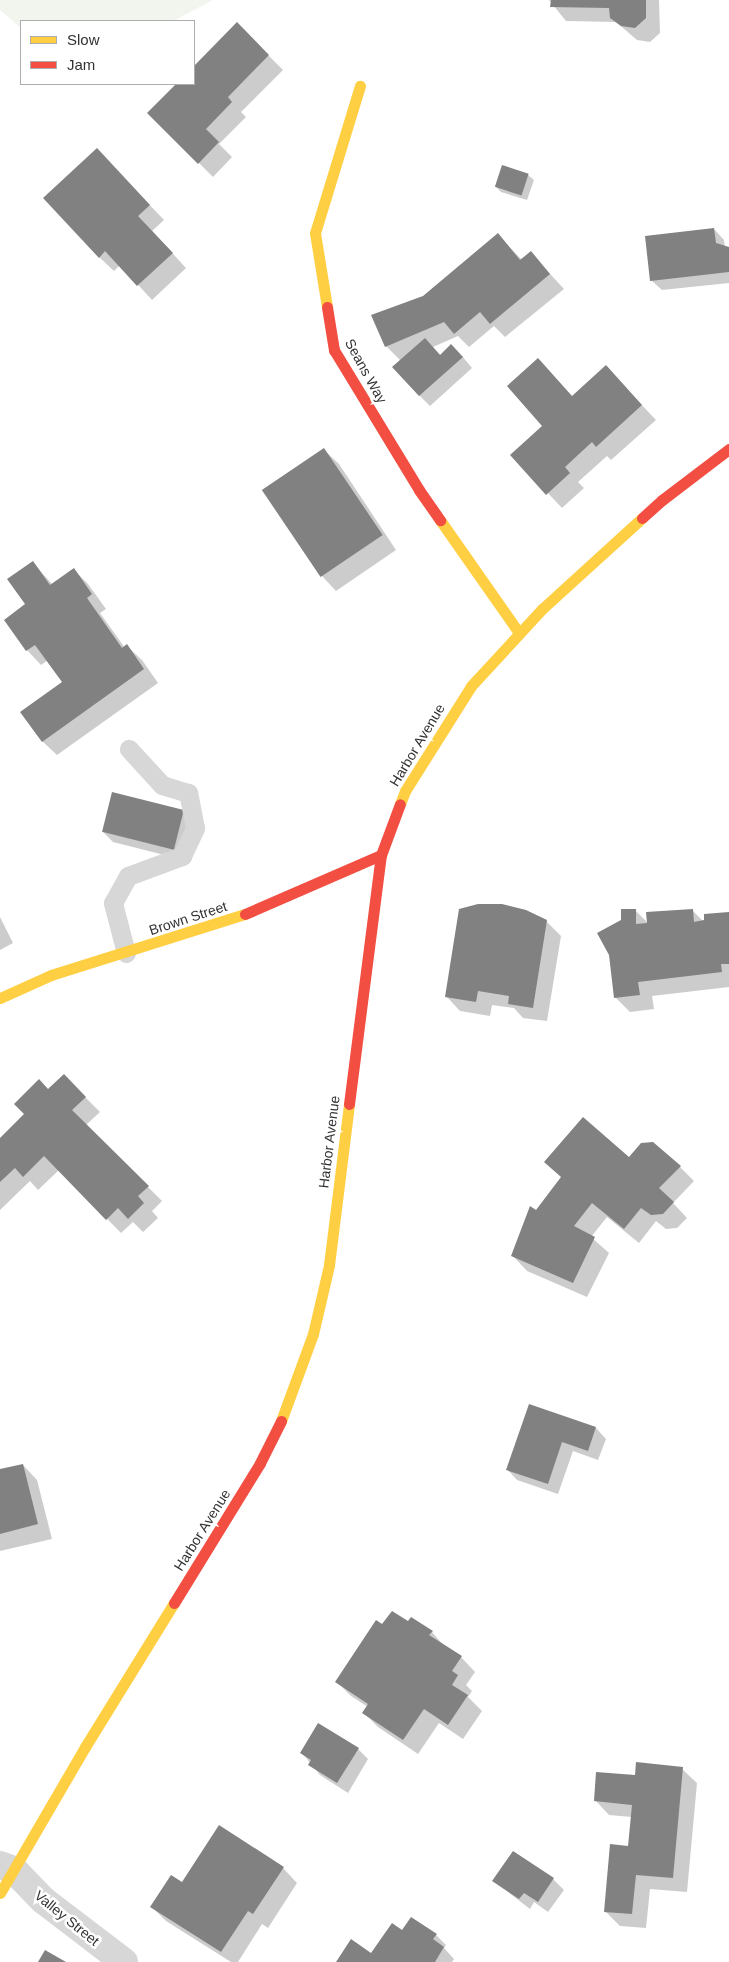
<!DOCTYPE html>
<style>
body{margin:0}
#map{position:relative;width:729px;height:1962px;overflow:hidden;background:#fff;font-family:Helvetica,sans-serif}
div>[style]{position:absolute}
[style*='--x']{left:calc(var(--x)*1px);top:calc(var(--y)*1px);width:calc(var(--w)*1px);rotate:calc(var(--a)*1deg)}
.green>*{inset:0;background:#f1f5ed}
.shadow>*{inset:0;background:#0003}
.building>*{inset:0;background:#818181;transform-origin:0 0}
.lane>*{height:19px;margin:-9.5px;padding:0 9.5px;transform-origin:9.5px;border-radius:9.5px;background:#d7d7d7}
.street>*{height:28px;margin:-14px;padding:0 14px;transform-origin:14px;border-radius:14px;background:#d7d7d7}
.slow>*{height:11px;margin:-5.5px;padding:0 5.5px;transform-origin:5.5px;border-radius:5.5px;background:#ffcf43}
.jam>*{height:11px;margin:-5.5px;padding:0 5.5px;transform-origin:5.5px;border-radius:5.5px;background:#f24e42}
span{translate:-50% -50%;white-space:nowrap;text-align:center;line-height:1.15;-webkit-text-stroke:5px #fff;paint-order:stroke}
.street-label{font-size:14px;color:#333}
.legend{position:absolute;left:20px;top:20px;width:175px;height:65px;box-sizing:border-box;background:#fff;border:1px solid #adadad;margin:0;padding:6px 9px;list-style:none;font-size:15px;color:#333}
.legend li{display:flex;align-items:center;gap:10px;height:25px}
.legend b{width:25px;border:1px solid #adadad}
</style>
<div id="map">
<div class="green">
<div style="clip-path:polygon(0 0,213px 0,173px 21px,21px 21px,21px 28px,0 10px)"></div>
</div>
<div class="shadow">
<div style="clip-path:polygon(549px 0,659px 0,660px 33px,650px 42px,637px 40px,616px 22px,566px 21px)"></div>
<div style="clip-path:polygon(237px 24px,283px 70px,241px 112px,246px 117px,219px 144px,232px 157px,213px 177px,149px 113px,178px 84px,194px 84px,194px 68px)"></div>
<div style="clip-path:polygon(111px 164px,164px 220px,152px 231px,186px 268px,152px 300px,120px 265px,114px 271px,99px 257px)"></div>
<div style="clip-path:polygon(528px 175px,534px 180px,527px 200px,501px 192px,496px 187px)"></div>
<div style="clip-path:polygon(714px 229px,724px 240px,725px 247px,729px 248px,729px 283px,662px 290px,651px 280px)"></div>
<div style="clip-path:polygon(498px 235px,522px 260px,531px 253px,564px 289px,505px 337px,494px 326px,469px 347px,458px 336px,433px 347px,441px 356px,462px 356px,472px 368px,430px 406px,419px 395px,401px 361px,386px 346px,423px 297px)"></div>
<div style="clip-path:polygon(620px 382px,656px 420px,611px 460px,607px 456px,578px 482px,584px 488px,562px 508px,512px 455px,573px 397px)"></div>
<div style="clip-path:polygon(324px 450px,339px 464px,396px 550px,336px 591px,322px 576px)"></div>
<div style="clip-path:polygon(33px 563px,52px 584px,73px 569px,88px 584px,106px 609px,100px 613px,125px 648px,127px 646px,142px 660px,158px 683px,57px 755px,42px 741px,64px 682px,48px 660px,41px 665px,27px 650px,5px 620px,27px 605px)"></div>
<div style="clip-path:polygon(183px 811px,194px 821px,184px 860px,113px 842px,103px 832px)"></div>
<div style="clip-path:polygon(635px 910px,648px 923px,692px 910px,705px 923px,729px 913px,729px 987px,652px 996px,654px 1009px,630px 1012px,616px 998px,611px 954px,622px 921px)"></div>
<div style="clip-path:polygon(0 917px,13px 943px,0 950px)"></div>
<div style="clip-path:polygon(546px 921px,561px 936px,547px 1021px,523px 1018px,514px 1008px,492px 1005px,490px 1016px,460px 1011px,446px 996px)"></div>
<div style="clip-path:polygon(78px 1090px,100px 1112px,86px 1125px,162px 1201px,152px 1211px,158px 1218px,143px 1232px,133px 1222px,121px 1233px,59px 1170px,38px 1190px,30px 1181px,0 1210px,0 1140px,48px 1091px)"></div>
<div style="clip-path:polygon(629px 1159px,680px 1167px,694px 1181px,673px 1203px,687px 1218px,677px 1228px,666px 1229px,656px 1221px,639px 1243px,607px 1217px,591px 1237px,609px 1253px,587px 1297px,527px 1271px,513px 1256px,536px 1212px)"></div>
<div style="clip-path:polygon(530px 1405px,596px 1428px,606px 1439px,598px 1460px,573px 1451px,558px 1494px,517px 1480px,507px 1469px)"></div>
<div style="clip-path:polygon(23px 1465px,37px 1480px,52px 1539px,0 1551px,0 1471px)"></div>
<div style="clip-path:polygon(408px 1623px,432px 1632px,445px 1647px,461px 1657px,475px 1672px,466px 1685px,472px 1691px,468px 1697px,482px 1711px,463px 1739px,439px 1723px,418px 1754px,378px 1727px,364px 1713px,368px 1707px,351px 1696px,337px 1682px,382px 1626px)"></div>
<div style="clip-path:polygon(358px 1749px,368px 1759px,348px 1793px,320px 1775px,302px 1753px)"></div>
<div style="clip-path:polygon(682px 1769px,697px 1783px,687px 1892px,650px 1889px,646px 1928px,620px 1926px,605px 1911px,629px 1847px,632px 1817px,609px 1815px,595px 1800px,636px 1776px)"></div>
<div style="clip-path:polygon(514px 1852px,553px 1879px,564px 1890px,548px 1912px,534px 1902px,530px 1909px,494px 1881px)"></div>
<div style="clip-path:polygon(283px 1868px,297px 1883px,268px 1928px,262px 1924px,238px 1962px,231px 1962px,166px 1921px,152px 1907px,182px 1883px)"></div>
<div style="clip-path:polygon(402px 1932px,436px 1935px,446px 1945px,444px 1948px,454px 1959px,452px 1962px,337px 1962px,372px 1955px)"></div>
</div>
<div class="building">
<div style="clip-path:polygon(551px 0,646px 0,646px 18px,635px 28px,621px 26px,610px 18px,609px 8px,550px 7px)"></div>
<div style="clip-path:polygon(237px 22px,269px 55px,228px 97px,232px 102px,206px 129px,219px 142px,198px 164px,147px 113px,176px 84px,194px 84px,194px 66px)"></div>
<div style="clip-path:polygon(97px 148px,150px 205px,138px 216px,173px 253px,137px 286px,105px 251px,99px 258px,43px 198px)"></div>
<div style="left:502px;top:165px;width:28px;height:23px;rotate:18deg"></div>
<div style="clip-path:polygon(714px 228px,716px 243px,729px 247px,729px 272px,650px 281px,645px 236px)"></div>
<div style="clip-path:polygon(498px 233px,520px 260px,531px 251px,550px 274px,490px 324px,480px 312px,454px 334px,444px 322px,385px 347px,371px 315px,423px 296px)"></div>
<div style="clip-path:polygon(425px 338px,440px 355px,451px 344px,463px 357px,419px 396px,392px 367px)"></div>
<div style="clip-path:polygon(538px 358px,572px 396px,606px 365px,642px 405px,596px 447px,592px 442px,565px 467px,570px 473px,546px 495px,510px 455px,542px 426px,507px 386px)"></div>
<div style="left:324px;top:448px;width:105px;height:75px;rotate:56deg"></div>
<div style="clip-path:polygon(33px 561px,50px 585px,74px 568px,92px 594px,87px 598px,122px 648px,127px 644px,144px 669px,42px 742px,20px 712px,62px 682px,35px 645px,26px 651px,4px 620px,25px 604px,7px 579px)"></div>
<div style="left:112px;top:792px;width:74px;height:41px;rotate:14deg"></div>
<div style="clip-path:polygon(478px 904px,502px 904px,526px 910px,547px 920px,533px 1008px,508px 1004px,509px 996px,478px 991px,476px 1002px,445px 997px,459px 909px)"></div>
<div style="clip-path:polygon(621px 909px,636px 909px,636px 924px,647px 923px,646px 912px,693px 909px,694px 922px,704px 920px,704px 914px,729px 912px,729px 964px,721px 964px,722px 972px,638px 982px,640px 995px,614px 998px,609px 955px,597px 933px,621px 920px)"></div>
<div style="clip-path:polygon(64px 1074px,86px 1097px,72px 1110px,149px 1186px,138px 1196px,144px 1203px,128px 1219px,118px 1208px,106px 1220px,44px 1156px,23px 1177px,15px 1168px,0 1182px,0 1138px,24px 1114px,14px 1104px,39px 1079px,48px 1089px)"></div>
<div style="clip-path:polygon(583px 1117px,629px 1157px,641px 1143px,653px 1142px,681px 1166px,659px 1188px,674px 1202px,663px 1214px,651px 1215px,641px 1208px,624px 1229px,592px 1203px,574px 1226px,595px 1237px,573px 1283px,511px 1256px,530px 1206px,536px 1210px,561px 1177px,544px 1162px)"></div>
<div style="clip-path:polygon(529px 1404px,596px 1427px,588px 1451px,562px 1442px,548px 1484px,506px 1470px)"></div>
<div style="clip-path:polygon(23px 1464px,38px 1524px,0 1534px,0 1469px)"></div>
<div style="clip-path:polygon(392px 1611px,408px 1621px,411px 1617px,433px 1631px,429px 1635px,462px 1656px,452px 1671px,458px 1675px,452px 1685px,468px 1695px,448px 1725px,424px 1709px,403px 1740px,362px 1713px,368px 1704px,335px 1682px,376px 1620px,382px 1624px)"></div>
<div style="clip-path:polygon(318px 1723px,359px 1748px,337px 1783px,308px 1765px,311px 1760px,300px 1753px)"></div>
<div style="clip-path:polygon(636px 1762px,683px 1767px,673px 1878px,636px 1875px,632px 1914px,604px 1912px,610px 1844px,628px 1846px,632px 1805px,594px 1801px,596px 1772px,635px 1775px)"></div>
<div style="clip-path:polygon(219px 1825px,284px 1867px,253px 1914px,248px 1911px,221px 1952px,150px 1907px,171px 1875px,182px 1882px)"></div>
<div style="clip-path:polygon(513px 1851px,554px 1878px,538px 1902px,524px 1893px,519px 1899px,492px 1881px)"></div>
<div style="clip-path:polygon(411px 1917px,437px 1934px,433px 1939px,444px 1947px,435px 1962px,336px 1962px,351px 1939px,371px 1953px,392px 1923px,402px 1930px)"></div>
<div style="clip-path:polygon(45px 1950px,66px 1962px,38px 1962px)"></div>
</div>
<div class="lane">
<div style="--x:126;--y:953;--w:52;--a:-104.6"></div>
<div style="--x:113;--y:903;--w:31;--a:-61"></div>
<div style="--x:128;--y:876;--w:58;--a:-20.3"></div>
<div style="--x:182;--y:856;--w:31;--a:-65"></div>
<div style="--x:195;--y:828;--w:36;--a:-101"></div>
<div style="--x:188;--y:793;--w:27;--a:-163"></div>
<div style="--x:162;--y:785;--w:49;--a:-132.5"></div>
</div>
<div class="street">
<div style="--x:0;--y:1865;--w:15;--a:20"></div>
<div style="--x:14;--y:1870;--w:42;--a:46"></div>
<div style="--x:43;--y:1900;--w:102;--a:37.4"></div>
</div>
<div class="slow">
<div style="--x:327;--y:307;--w:75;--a:-99.2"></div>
<div style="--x:315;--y:233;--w:154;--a:-73"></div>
<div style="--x:440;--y:520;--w:138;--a:55"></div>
<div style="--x:400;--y:804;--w:14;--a:-69"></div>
<div style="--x:405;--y:791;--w:124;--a:-57.8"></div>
<div style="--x:471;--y:686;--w:105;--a:-47.3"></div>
<div style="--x:542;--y:609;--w:135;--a:-42.3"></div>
<div style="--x:0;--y:998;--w:56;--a:-24.3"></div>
<div style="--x:51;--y:975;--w:203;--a:-17.5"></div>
<div style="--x:281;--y:1421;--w:93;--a:-69.8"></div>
<div style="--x:313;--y:1334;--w:71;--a:-76.9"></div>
<div style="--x:329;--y:1265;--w:162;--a:-82.9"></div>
<div style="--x:0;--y:1893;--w:169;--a:-59.8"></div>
<div style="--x:85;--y:1747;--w:169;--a:-58.3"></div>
</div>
<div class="jam">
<div style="--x:327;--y:307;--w:44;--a:80.8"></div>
<div style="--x:334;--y:350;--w:164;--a:58.7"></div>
<div style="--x:419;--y:490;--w:37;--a:55"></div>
<div style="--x:642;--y:518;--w:27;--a:-42"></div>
<div style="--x:662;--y:500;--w:84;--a:-37.3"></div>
<div style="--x:245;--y:914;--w:148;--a:-23.5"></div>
<div style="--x:349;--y:1104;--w:251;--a:-82.7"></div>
<div style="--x:381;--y:855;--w:54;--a:-69.6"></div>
<div style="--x:174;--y:1603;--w:164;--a:-58.4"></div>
<div style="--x:260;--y:1463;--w:47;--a:-63.4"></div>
</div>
<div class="street-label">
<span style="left:366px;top:371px;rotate:61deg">Seans Way</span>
<span style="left:417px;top:745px;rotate:-59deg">Harbor Avenue</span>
<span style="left:188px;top:918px;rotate:-18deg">Brown Street</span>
<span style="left:329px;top:1142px;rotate:-83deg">Harbor Avenue</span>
<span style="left:202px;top:1530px;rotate:-58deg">Harbor Avenue</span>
<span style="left:67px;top:1918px;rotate:39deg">Valley Street</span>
</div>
<ul class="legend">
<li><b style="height:6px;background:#ffcf43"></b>Slow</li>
<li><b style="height:6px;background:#f24e42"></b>Jam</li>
</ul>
</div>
